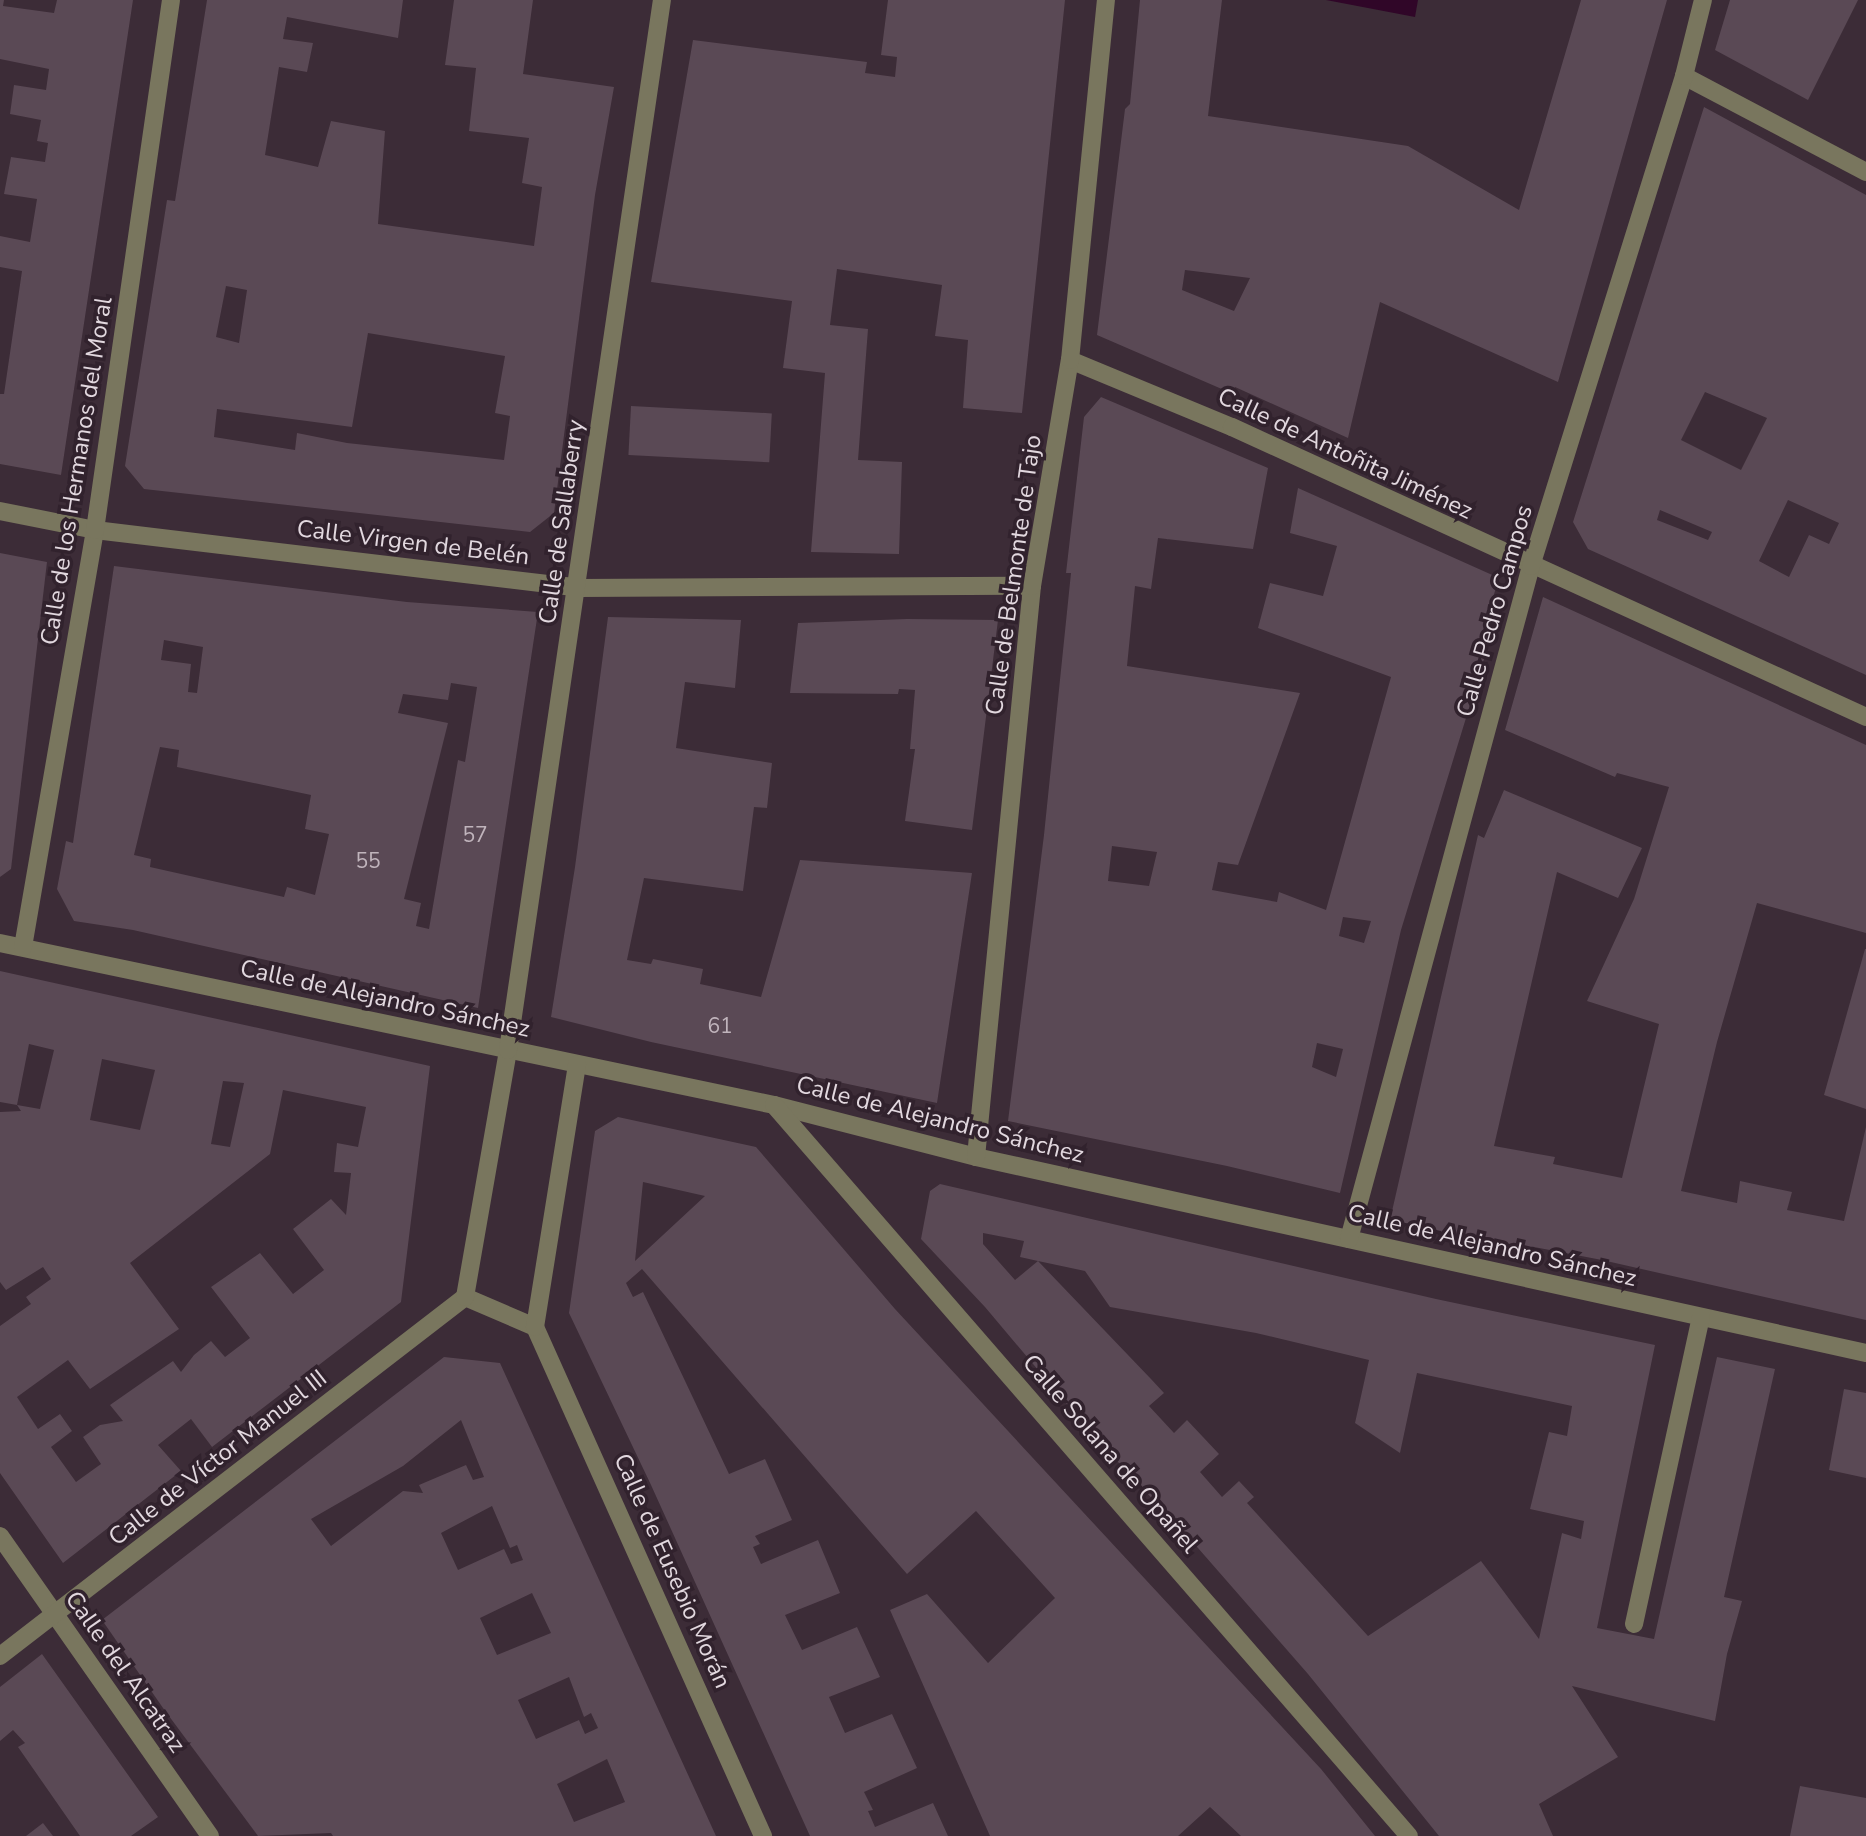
<!DOCTYPE html>
<meta charset="utf-8">
<style>
body{margin:0}
#map{position:relative;width:1866px;height:1836px;overflow:hidden;background:#3c2c37;font-family:"Nunito Sans",sans-serif}
div>[style]{position:absolute}
[style*='--x']{left:calc(var(--x)*1px);top:calc(var(--y)*1px);width:calc(var(--w)*1px);rotate:calc(var(--a)*1deg)}
.water>*{inset:0;background:#300628}
.building>*{inset:0;background:#5a4955;transform-origin:0 0}
.minor>*{height:18px;margin:-9px;padding:0 9px;transform-origin:9px;border-radius:9px;background:#79765e}
span{translate:-50% -50%;white-space:nowrap;text-align:center;line-height:1.15;-webkit-text-stroke:7px #31222d;paint-order:stroke}
.number-label{font-size:21px;color:#c0b4bc}
.number-label span{-webkit-text-stroke-width:0}
.street-label{font-size:24px;color:#e2d8df}
</style>
<div id="map">
<div class="water">
<div style="clip-path:polygon(1326px 0,1418px 0,1415px 17px)"></div>
</div>
<div class="building">
<div style="clip-path:polygon(0 0,4px 0,3px 6px,54px 13px,57px 0,133px 0,61px 475px,0 464px,0 394px,4px 394px,22px 271px,0 267px,0 236px,30px 242px,37px 199px,4px 194px,11px 157px,45px 162px,48px 143px,37px 141px,41px 120px,10px 114px,14px 85px,46px 90px,49px 69px,0 59px)"></div>
<div style="clip-path:polygon(evenodd,207px 0,403px 0,398px 38px,287px 17px,283px 39px,313px 43px,307px 72px,279px 67px,265px 155px,318px 167px,331px 121px,385px 131px,378px 224px,534px 246px,542px 187px,522px 183px,529px 138px,469px 131px,476px 68px,445px 65px,454px 0,533px 0,523px 74px,614px 87px,595px 195px,554px 513px,530px 532px,144px 489px,125px 466px,167px 200px,175px 201px,207px 0,226px 286px,247px 290px,239px 343px,216px 337px,226px 286px,207px 0,368px 333px,505px 356px,495px 413px,510px 416px,504px 460px,347px 443px,297px 433px,295px 450px,214px 437px,217px 409px,352px 427px,368px 333px)"></div>
<div style="clip-path:polygon(888px 0,1065px 0,1022px 413px,963px 408px,968px 340px,935px 336px,942px 285px,837px 269px,830px 325px,868px 329px,858px 460px,902px 462px,899px 554px,811px 552px,825px 373px,783px 368px,792px 301px,651px 282px,693px 40px,867px 62px,865px 73px,895px 77px,897px 57px,881px 55px)"></div>
<div style="clip-path:polygon(evenodd,1140px 0,1222px 0,1208px 116px,1408px 146px,1519px 210px,1581px 0,1667px 0,1558px 382px,1380px 302px,1348px 438px,1235px 387px,1231px 393px,1097px 335px,1125px 109px,1130px 104px,1140px 0,1185px 270px,1250px 278px,1234px 311px,1182px 290px,1185px 270px)"></div>
<div style="clip-path:polygon(1730px 0,1858px 0,1808px 100px,1715px 50px)"></div>
<div style="clip-path:polygon(evenodd,1704px 107px,1866px 195px,1866px 675px,1588px 549px,1573px 522px,1704px 107px,1705px 392px,1767px 418px,1741px 470px,1681px 440px,1705px 392px,1704px 107px,1788px 500px,1839px 523px,1829px 544px,1809px 535px,1789px 577px,1759px 561px,1788px 500px,1704px 107px,1660px 510px,1712px 532px,1708px 540px,1657px 520px,1660px 510px)"></div>
<div style="clip-path:polygon(evenodd,1101px 397px,1268px 468px,1253px 549px,1158px 538px,1151px 589px,1135px 586px,1127px 666px,1300px 693px,1238px 865px,1218px 862px,1212px 890px,1277px 902px,1279px 892px,1326px 910px,1391px 677px,1258px 628px,1270px 583px,1323px 596px,1337px 546px,1290px 533px,1298px 488px,1499px 578px,1480px 640px,1489px 643px,1401px 930px,1340px 1193px,1227px 1166px,1008px 1121px,1044px 835px,1071px 573px,1066px 573px,1084px 417px,1101px 397px,1112px 846px,1157px 852px,1149px 886px,1108px 881px,1112px 846px,1101px 397px,1343px 917px,1371px 921px,1364px 943px,1339px 936px,1343px 917px,1101px 397px,1317px 1043px,1343px 1049px,1336px 1077px,1312px 1067px,1317px 1043px)"></div>
<div style="left:631px;top:406px;width:141px;height:49px;rotate:3deg"></div>
<div style="clip-path:polygon(0 553px,47px 562px,11px 869px,0 877px)"></div>
<div style="clip-path:polygon(evenodd,114px 566px,407px 602px,538px 612px,478px 1008px,133px 930px,74px 921px,57px 889px,66px 841px,73px 843px,114px 566px,164px 640px,203px 647px,197px 693px,188px 692px,191px 664px,161px 660px,164px 640px,114px 566px,451px 683px,477px 687px,465px 762px,458px 760px,429px 929px,416px 926px,421px 903px,404px 899px,448px 723px,398px 713px,403px 694px,448px 700px,451px 683px,114px 566px,160px 747px,179px 750px,177px 767px,311px 795px,305px 829px,329px 834px,315px 895px,287px 887px,284px 897px,150px 867px,151px 859px,134px 855px,160px 747px)"></div>
<div style="clip-path:polygon(1543px 597px,1866px 745px,1866px 933px,1757px 903px,1717px 1042px,1681px 1191px,1737px 1203px,1740px 1181px,1792px 1192px,1787px 1210px,1844px 1221px,1866px 1127px,1866px 1320px,1602px 1260px,1534px 1247px,1532px 1253px,1390px 1220px,1478px 835px,1484px 838px,1504px 790px,1642px 848px,1618px 898px,1557px 872px,1494px 1146px,1555px 1157px,1553px 1164px,1622px 1178px,1659px 1024px,1587px 1001px,1634px 899px,1669px 787px,1617px 773px,1615px 777px,1505px 730px)"></div>
<div style="clip-path:polygon(608px 617px,741px 620px,735px 688px,685px 682px,676px 748px,772px 763px,767px 808px,754px 807px,743px 891px,644px 878px,627px 960px,651px 964px,653px 959px,703px 969px,700px 984px,761px 997px,800px 860px,972px 873px,937px 1103px,651px 1042px,551px 1017px,575px 867px)"></div>
<div style="clip-path:polygon(907px 619px,998px 620px,972px 830px,905px 821px,915px 749px,910px 749px,915px 690px,899px 689px,898px 694px,790px 693px,798px 623px)"></div>
<div style="clip-path:polygon(1865px 949px,1866px 949px,1866px 1109px,1824px 1095px)"></div>
<div style="clip-path:polygon(evenodd,0 971px,430px 1066px,401px 1302px,212px 1447px,191px 1419px,158px 1445px,181px 1471px,63px 1563px,0 1473px,0 1326px,31px 1304px,26px 1297px,51px 1279px,43px 1267px,6px 1290px,0 1282px,0 1112px,21px 1111px,17px 1105px,40px 1109px,54px 1050px,29px 1044px,17px 1105px,0 1102px,0 971px,102px 1059px,155px 1070px,140px 1130px,90px 1120px,102px 1059px,0 971px,223px 1081px,244px 1083px,230px 1147px,211px 1144px,223px 1081px,0 971px,283px 1090px,366px 1107px,358px 1147px,337px 1143px,334px 1172px,351px 1173px,346px 1215px,331px 1199px,293px 1229px,324px 1270px,293px 1294px,260px 1253px,211px 1287px,250px 1338px,225px 1357px,211px 1341px,194px 1355px,181px 1372px,173px 1361px,110px 1405px,123px 1421px,100px 1425px,83px 1437px,101px 1464px,76px 1482px,51px 1447px,72px 1431px,60px 1414px,38px 1429px,17px 1397px,68px 1360px,90px 1389px,179px 1329px,130px 1263px,270px 1154px,283px 1090px)"></div>
<div style="clip-path:polygon(evenodd,618px 1117px,756px 1147px,895px 1309px,1321px 1769px,1375px 1836px,1241px 1836px,1210px 1807px,1178px 1836px,990px 1836px,890px 1610px,927px 1594px,988px 1663px,1055px 1598px,976px 1511px,907px 1574px,642px 1269px,626px 1283px,633px 1297px,643px 1292px,729px 1474px,765px 1459px,792px 1520px,755px 1536px,760px 1544px,753px 1547px,761px 1564px,818px 1540px,840px 1593px,785px 1615px,802px 1650px,857px 1627px,880px 1677px,829px 1697px,845px 1733px,892px 1714px,917px 1768px,864px 1792px,873px 1810px,868px 1811px,875px 1827px,933px 1803px,948px 1836px,810px 1836px,651px 1485px,569px 1313px,595px 1131px,618px 1117px,643px 1182px,705px 1196px,635px 1261px,643px 1182px)"></div>
<div style="clip-path:polygon(evenodd,940px 1184px,1436px 1299px,1655px 1345px,1597px 1628px,1654px 1639px,1717px 1357px,1775px 1369px,1724px 1597px,1742px 1601px,1727px 1654px,1715px 1721px,1572px 1686px,1618px 1757px,1539px 1804px,1553px 1836px,1439px 1836px,1308px 1674px,1198px 1548px,1092px 1434px,985px 1307px,921px 1239px,930px 1191px,940px 1184px,983px 1233px,1024px 1241px,1020px 1257px,1038px 1261px,1085px 1271px,1110px 1307px,1256px 1333px,1369px 1360px,1355px 1423px,1400px 1453px,1417px 1373px,1572px 1406px,1567px 1436px,1549px 1432px,1530px 1509px,1584px 1521px,1581px 1539px,1562px 1533px,1539px 1639px,1481px 1561px,1368px 1636px,1247px 1503px,1254px 1497px,1239px 1481px,1222px 1497px,1200px 1472px,1219px 1454px,1187px 1420px,1174px 1433px,1149px 1406px,1164px 1393px,1151px 1379px,1038px 1261px,1015px 1280px,983px 1244px,983px 1233px)"></div>
<div style="clip-path:polygon(evenodd,444px 1357px,500px 1363px,716px 1836px,333px 1836px,331px 1833px,258px 1836px,163px 1708px,102px 1620px,444px 1357px,461px 1420px,484px 1477px,473px 1480px,466px 1465px,419px 1485px,423px 1493px,403px 1491px,331px 1546px,311px 1519px,403px 1466px,461px 1420px,444px 1357px,492px 1506px,510px 1548px,517px 1545px,523px 1560px,511px 1564px,504px 1549px,458px 1570px,441px 1533px,492px 1506px,444px 1357px,532px 1593px,551px 1633px,497px 1655px,480px 1618px,532px 1593px,444px 1357px,569px 1677px,584px 1717px,591px 1713px,598px 1728px,585px 1734px,579px 1720px,536px 1739px,518px 1700px,569px 1677px,444px 1357px,607px 1759px,625px 1802px,574px 1822px,557px 1784px,607px 1759px)"></div>
<div style="clip-path:polygon(1844px 1389px,1866px 1393px,1866px 1478px,1829px 1470px)"></div>
<div style="clip-path:polygon(42px 1654px,158px 1817px,131px 1836px,80px 1836px,18px 1747px,25px 1743px,13px 1730px,0 1741px,0 1687px)"></div>
<div style="clip-path:polygon(1800px 1786px,1866px 1798px,1866px 1836px,1790px 1836px)"></div>
<div style="clip-path:polygon(43px 1823px,53px 1836px,26px 1836px)"></div>
</div>
<div class="minor">
<div style="--x:1684;--y:76;--w:206;--a:27.8"></div>
<div style="--x:1070;--y:360;--w:175;--a:22.5"></div>
<div style="--x:1232;--y:427;--w:697;--a:24.58"></div>
<div style="--x:0;--y:511;--w:97;--a:11.3"></div>
<div style="--x:95;--y:530;--w:486;--a:6.8"></div>
<div style="--x:578;--y:588;--w:454;--a:-0.3"></div>
<div style="--x:0;--y:943;--w:791;--a:11.82"></div>
<div style="--x:774;--y:1105;--w:209;--a:14.4"></div>
<div style="--x:976;--y:1157;--w:911;--a:12.42"></div>
<div style="--x:23;--y:947;--w:423;--a:-80.2"></div>
<div style="--x:95;--y:530;--w:535;--a:-81.84"></div>
<div style="--x:774;--y:1105;--w:968;--a:49.02"></div>
<div style="--x:976;--y:1157;--w:574;--a:-84.4"></div>
<div style="--x:1032;--y:586;--w:229;--a:-80.5"></div>
<div style="--x:1070;--y:360;--w:362;--a:-84.3"></div>
<div style="--x:1349;--y:1239;--w:697;--a:-74.87"></div>
<div style="--x:1531;--y:566;--w:513;--a:-72.66"></div>
<div style="--x:1684;--y:76;--w:78;--a:-76"></div>
<div style="--x:465;--y:1297;--w:76;--a:23.2"></div>
<div style="--x:535;--y:1327;--w:558;--a:65.87"></div>
<div style="--x:535;--y:1327;--w:266;--a:-80.9"></div>
<div style="--x:0;--y:1536;--w:366;--a:55"></div>
<div style="--x:1634;--y:1624;--w:314;--a:-77.7"></div>
<div style="--x:0;--y:1656;--w:587;--a:-37.67"></div>
<div style="--x:465;--y:1297;--w:251;--a:-80.1"></div>
<div style="--x:508;--y:1050;--w:1061;--a:-81.66"></div>
</div>
<div class="number-label">
<span style="left:475px;top:835px">57</span>
<span style="left:368px;top:861px">55</span>
<span style="left:720px;top:1026px">61</span>
</div>
<div class="street-label">
<span style="left:1345px;top:454px;rotate:25deg">Calle de Antoñita Jiménez</span>
<span style="left:77px;top:471px;rotate:-81deg">Calle de los Hermanos del Moral</span>
<span style="left:562px;top:522px;rotate:-82deg">Calle de Sallaberry</span>
<span style="left:413px;top:543px;rotate:7deg">Calle Virgen de Belén</span>
<span style="left:1014px;top:575px;rotate:-82deg">Calle de Belmonte de Tajo</span>
<span style="left:1495px;top:611px;rotate:-74deg">Calle Pedro Campos</span>
<span style="left:385px;top:999px;rotate:12deg">Calle de Alejandro Sánchez</span>
<span style="left:940px;top:1120px;rotate:14deg">Calle de Alejandro Sánchez</span>
<span style="left:1492px;top:1246px;rotate:13deg">Calle de Alejandro Sánchez</span>
<span style="left:1110px;top:1454px;rotate:49deg">Calle Solana de Opañel</span>
<span style="left:218px;top:1458px;rotate:-38deg">Calle de Víctor Manuel III</span>
<span style="left:672px;top:1571px;rotate:66deg">Calle de Eusebio Morán</span>
<span style="left:125px;top:1672px;rotate:55deg">Calle del Alcatraz</span>
</div>
</div>
